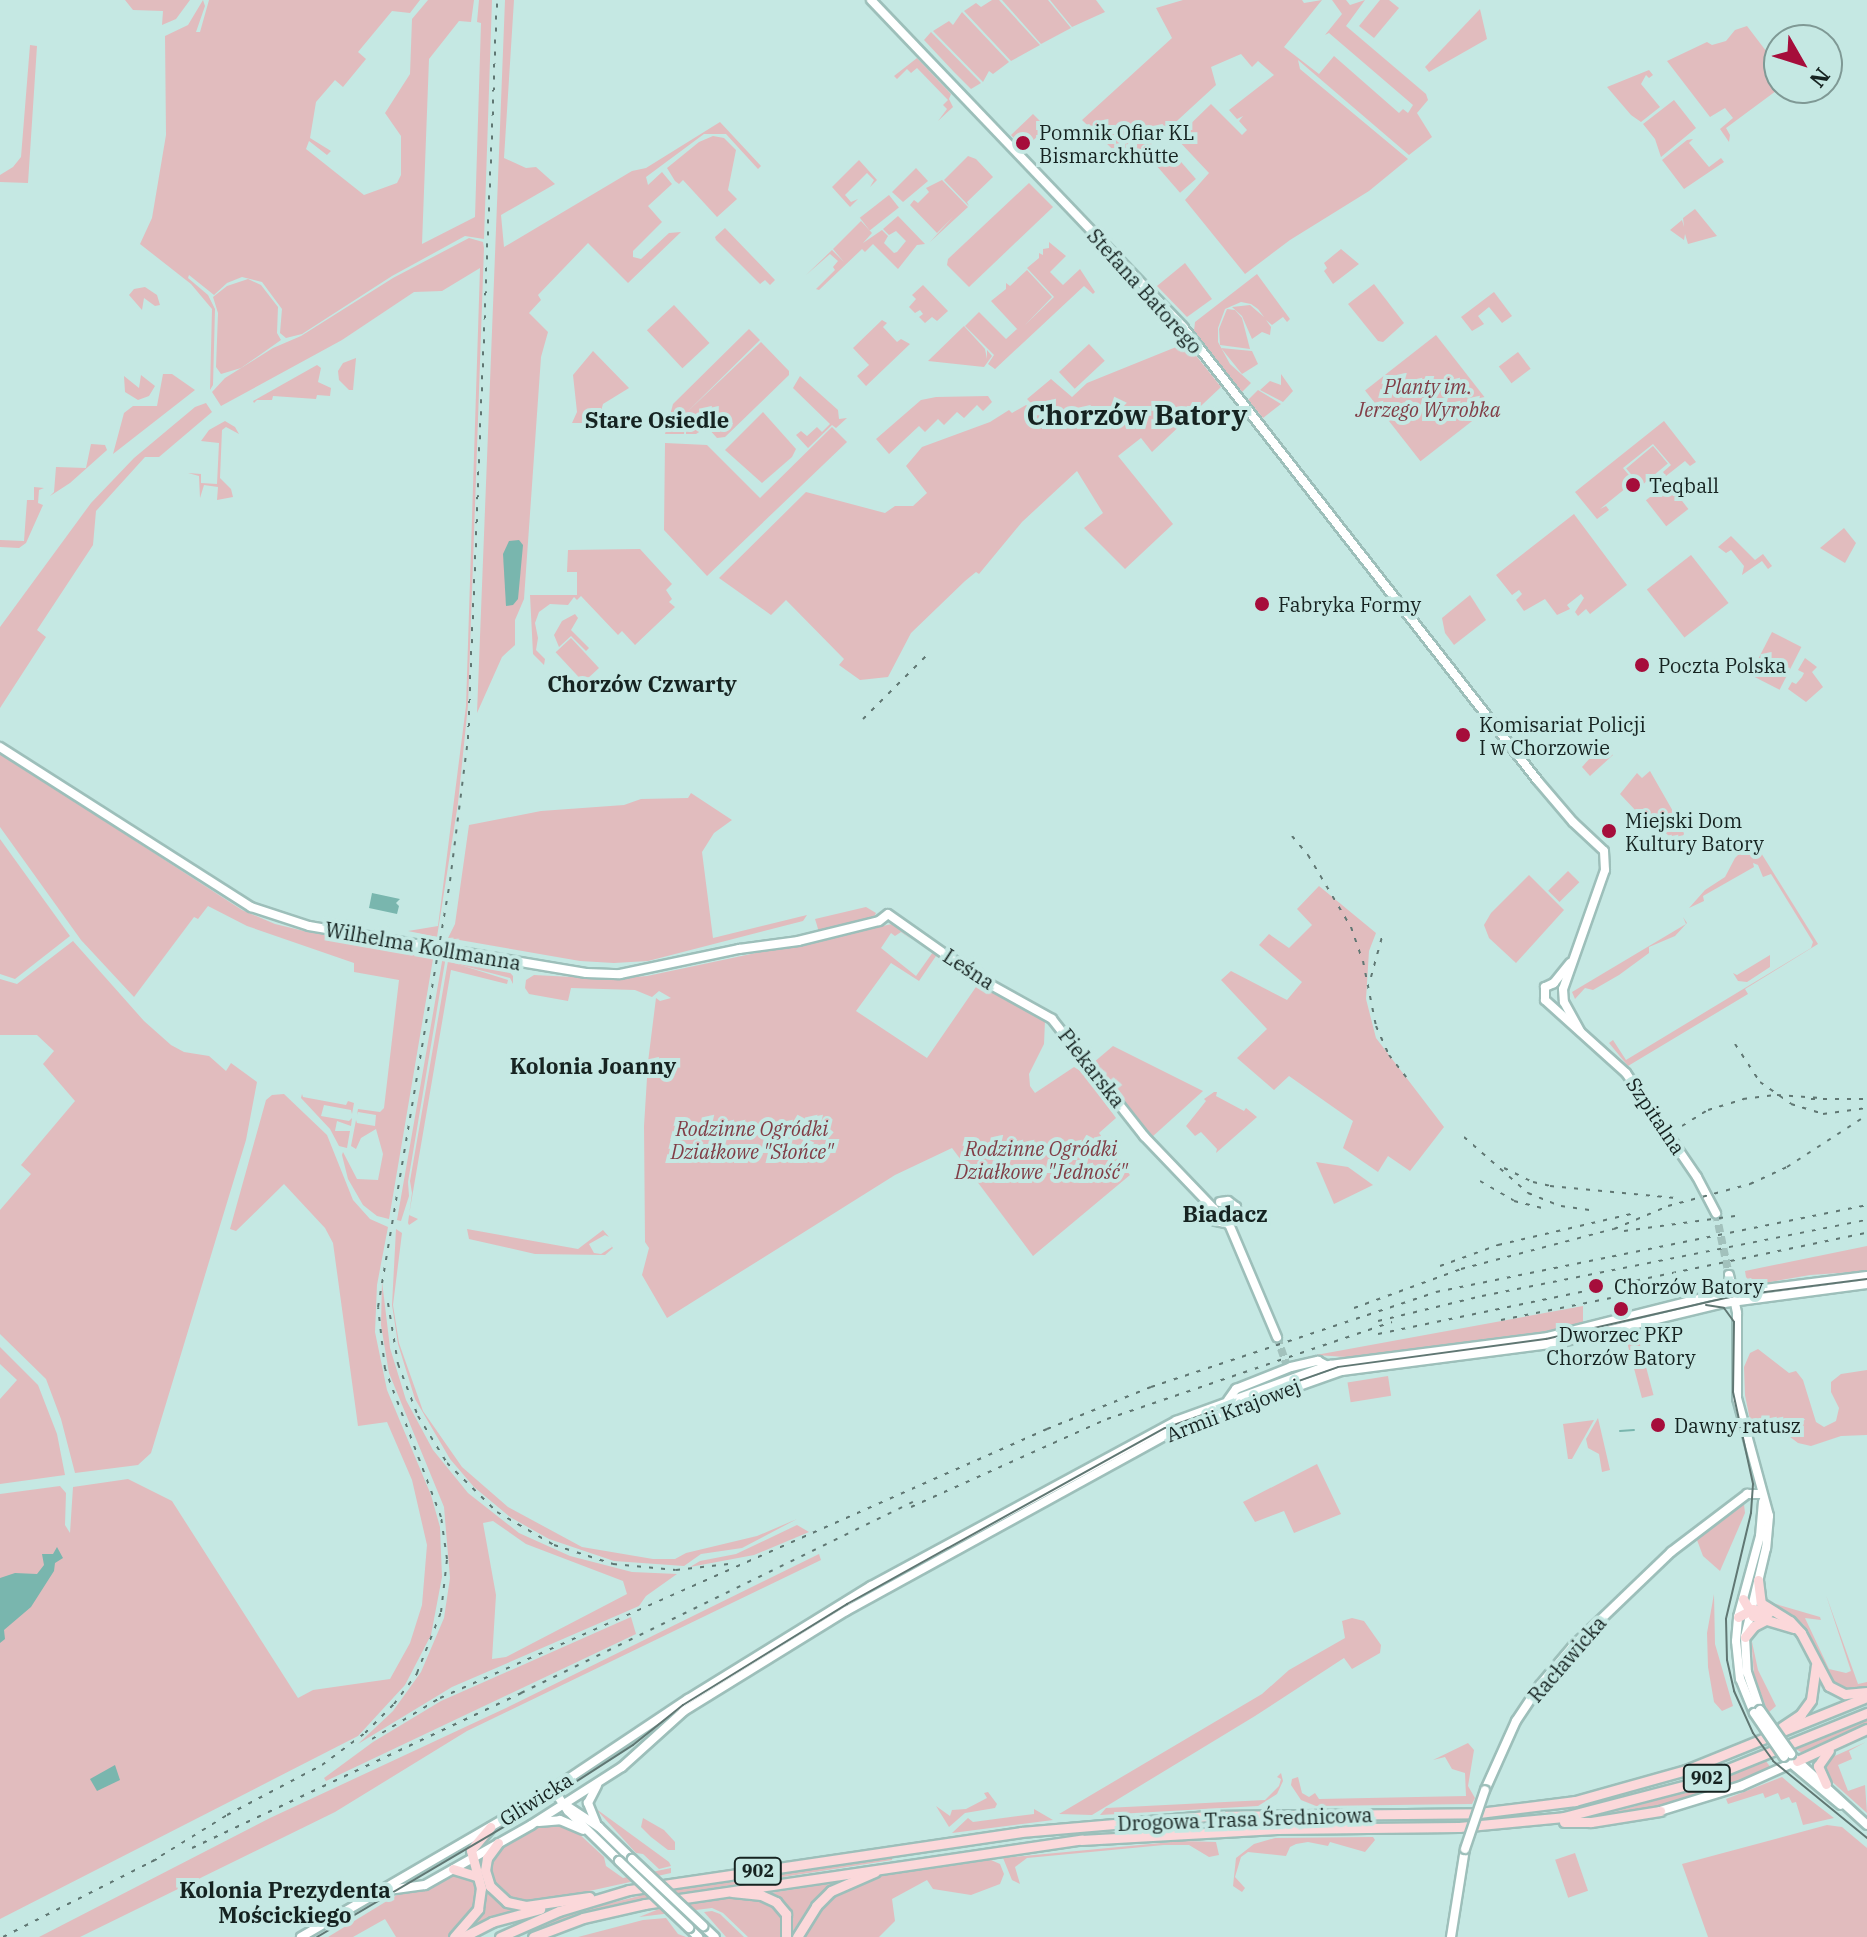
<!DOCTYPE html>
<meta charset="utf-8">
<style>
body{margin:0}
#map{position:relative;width:1867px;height:1937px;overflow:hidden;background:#c5e8e3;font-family:"IBM Plex Serif",serif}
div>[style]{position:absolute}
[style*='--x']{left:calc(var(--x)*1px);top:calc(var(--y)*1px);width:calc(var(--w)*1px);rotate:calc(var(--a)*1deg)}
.green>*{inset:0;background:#e1bcbe;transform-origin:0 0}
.water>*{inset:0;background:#79b6ae}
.stream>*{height:2px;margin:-1px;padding:0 1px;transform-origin:1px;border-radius:1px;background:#79b6ae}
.secondary-tunnel>*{height:8px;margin-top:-4px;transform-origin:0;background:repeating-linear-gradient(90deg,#a2c1bc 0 8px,transparent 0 12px)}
.roads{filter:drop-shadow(2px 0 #9dbfba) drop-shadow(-2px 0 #9dbfba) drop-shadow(0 2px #9dbfba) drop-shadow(0 -2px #9dbfba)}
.secondary>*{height:8px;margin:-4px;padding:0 4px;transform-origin:4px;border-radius:4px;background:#fff}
.primary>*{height:9px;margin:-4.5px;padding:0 4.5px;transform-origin:4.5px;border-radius:4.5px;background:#fbd8da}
.tram>*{height:2px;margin:-1px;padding:0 1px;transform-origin:1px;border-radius:1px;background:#607773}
.rail>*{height:2px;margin-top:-1px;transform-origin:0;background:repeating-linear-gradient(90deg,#607773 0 4px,transparent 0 12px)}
.bridges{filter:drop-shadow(2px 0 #9dbfba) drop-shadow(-2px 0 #9dbfba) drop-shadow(0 2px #9dbfba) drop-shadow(0 -2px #9dbfba)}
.secondary-bridge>*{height:8px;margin:-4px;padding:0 4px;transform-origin:4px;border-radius:4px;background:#fff}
.dots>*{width:22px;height:22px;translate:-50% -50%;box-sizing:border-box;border:4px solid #c5e8e3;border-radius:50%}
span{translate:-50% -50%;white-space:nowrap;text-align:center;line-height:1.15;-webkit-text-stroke:8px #c5e8e3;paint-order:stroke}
.shield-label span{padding:2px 6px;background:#c5e8e3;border:2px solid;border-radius:6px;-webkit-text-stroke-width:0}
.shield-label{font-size:18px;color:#162321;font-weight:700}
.poi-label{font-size:20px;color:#162321}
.left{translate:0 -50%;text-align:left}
.street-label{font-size:20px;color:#162321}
.park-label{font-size:20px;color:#813d46;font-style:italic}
.neighbourhood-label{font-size:22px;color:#162321;font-weight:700}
.district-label{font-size:28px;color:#162321;font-weight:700}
.north{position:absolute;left:1763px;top:24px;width:80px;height:80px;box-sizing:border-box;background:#c5e8e3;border:2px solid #7f9995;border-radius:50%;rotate:129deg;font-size:22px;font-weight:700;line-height:32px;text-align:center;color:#162321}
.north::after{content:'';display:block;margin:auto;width:28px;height:36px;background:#a60d3b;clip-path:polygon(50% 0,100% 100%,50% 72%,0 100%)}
</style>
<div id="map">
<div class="green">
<div style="clip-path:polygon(125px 0,190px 0,176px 19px,162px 25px,163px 11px,133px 10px)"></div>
<div style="clip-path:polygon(203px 0,205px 6px,196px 32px,200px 32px,209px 0,420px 0,410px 13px,392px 11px,358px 52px,366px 59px,343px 87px,335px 80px,316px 102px,310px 138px,331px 151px,327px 155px,309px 141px,306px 149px,364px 195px,397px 183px,401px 175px,401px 136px,385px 113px,410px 74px,412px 19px,428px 0,474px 0,471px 22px,459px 21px,429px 59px,422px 244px,475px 217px,481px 23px,477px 22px,479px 0,492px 0,484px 239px,465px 236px,392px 276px,302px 334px,286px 338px,280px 333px,282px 309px,262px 282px,242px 277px,227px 283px,214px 295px,189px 275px,188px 278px,208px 295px,215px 309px,213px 385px,210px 390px,212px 309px,191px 284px,140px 244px,152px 218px,166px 135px,165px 36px,188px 25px)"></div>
<div style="clip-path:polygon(505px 0,514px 0,504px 158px,526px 168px,536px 167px,555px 184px,501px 215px,504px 247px,632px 171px,646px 168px,720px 122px,761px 166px,758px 169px,726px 134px,704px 134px,646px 177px,648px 185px,662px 172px,672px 184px,648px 206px,662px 222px,633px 251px,633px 257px,641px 259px,669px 233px,681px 232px,628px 283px,588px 243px,538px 295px,541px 300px,529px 313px,548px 332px,541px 357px,524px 599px,515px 620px,515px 645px,502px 657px,477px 713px)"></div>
<div style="clip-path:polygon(992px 0,999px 0,1040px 45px,1011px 61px,964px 11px,976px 3px,981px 7px)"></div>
<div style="clip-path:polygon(1002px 0,1048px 0,1071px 28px,1041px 44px)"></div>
<div style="clip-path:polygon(1050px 0,1096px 0,1105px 12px,1072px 27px)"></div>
<div style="clip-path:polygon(1183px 0,1302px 0,1304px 3px,1322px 0,1284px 47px,1319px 74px,1334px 56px,1399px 113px,1403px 109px,1408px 113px,1413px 105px,1329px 33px,1325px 35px,1342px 14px,1332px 0,1346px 0,1350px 5px,1365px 0,1346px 26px,1426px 94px,1428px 100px,1417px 113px,1432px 137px,1409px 155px,1298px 60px,1300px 69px,1408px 159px,1369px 191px,1290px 240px,1245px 274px,1185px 200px,1209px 173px,1176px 138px,1211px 104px,1242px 135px,1247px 130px,1239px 121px,1243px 116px,1237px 119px,1229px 110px,1274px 75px,1258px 61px,1252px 67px,1241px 54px,1211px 67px,1216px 85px,1129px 165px,1082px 120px,1172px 38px,1156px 8px)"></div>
<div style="clip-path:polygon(1380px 0,1389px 0,1399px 8px,1374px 38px,1359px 26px)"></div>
<div style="clip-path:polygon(1480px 9px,1487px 39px,1429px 72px,1425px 67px)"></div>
<div style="clip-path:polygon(962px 12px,1009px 62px,993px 74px,989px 71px,983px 82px,933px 31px,949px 21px,953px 25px)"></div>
<div style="clip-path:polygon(1747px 26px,1779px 68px,1780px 88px,1726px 128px,1730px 135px,1729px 142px,1720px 129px,1733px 118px,1725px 108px,1710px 117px,1667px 61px,1707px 42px,1712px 45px,1726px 41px,1735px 30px)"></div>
<div style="clip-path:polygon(931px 32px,981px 83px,971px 89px,954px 72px,924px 40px)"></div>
<div style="clip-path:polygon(30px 45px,37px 46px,28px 183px,0 182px,0 175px,13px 167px,21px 157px)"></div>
<div style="clip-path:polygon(917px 58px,951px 94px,949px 99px,953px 107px,938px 121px,947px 109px,943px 105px,948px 100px,917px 68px,911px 73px,907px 69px,897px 79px,894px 76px)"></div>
<div style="clip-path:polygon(1649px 70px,1653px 75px,1649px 78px,1646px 75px,1641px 84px,1660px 107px,1641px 122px,1631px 115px,1607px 87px)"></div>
<div style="clip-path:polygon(1674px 100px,1696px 128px,1661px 157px,1655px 139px,1643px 124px)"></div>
<div style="clip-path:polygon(1033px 114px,1040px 121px,1037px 125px,1042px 132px,1026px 147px,1021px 146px,1011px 135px)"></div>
<div style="clip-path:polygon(713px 136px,724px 138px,736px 150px,728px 190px,737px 199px,717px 217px,683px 180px,679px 184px,675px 181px,667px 168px,699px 142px)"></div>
<div style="clip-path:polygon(1693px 139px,1689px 143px,1709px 167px,1721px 158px,1724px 162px,1684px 189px,1662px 160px,1687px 140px)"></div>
<div style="left:1169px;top:148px;width:41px;height:21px;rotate:49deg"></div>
<div style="clip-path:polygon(968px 156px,976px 159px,993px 177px,967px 202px,969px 206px,944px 180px)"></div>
<div style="clip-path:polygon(859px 160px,877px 180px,870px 187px,874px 180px,867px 173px,845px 195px,851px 202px,858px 199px,850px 207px,832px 187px)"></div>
<div style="clip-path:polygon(916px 168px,928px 181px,903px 202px,892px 192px)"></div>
<div style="clip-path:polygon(942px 180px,968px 207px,930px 242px,953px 217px,937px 233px,910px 205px,914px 200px,918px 203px,929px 192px,926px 188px)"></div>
<div style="clip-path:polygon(1029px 183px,1053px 207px,969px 287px,947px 265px,948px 259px)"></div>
<div style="left:889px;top:195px;width:16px;height:37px;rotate:52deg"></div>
<div style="clip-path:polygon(1695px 209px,1717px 236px,1688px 244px,1685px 234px,1684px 240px,1670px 230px,1682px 220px,1684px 227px,1683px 218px)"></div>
<div style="clip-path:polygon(898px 216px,925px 244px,917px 245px,898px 269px,873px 244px,865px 252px,862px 249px,819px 290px,816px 289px,835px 270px,833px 267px,838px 261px,830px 254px,806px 275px,832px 250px,844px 262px,833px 249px,861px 221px,872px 233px,863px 243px,882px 230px,888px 236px,884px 243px,894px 253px,897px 252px,906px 241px,896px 231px,889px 235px,883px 229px)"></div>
<div style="clip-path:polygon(725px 228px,775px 280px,770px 285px,765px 280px,760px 284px,716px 240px,715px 237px)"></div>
<div style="clip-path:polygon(469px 238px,483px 242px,484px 248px,468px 705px,458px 803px,437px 937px,408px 931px,438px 926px,466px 706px,480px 268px,442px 291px,414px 292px,342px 340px,221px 406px,212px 392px,225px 378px,273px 348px,301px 336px,393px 278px)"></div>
<div style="clip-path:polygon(1049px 242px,1066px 256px,1050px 272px,1063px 285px,1080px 269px,1095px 292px,1093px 294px,1084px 286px,995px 369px,988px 364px,994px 355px,965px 326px,979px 312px,1006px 339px,1017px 329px,1019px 331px,991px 301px,1006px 289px,1006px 283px,1010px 286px,1027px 270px,1052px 297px,1025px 325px,1054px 297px,1027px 268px,1039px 258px,1039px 253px,1043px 255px,1043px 249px,1049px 248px)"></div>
<div style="clip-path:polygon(1341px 249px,1359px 264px,1333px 284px,1324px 271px,1327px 268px,1324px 263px)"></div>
<div style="clip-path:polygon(1185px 263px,1212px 299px,1187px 317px,1157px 286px)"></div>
<div style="clip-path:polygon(1257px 274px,1290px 319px,1287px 322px,1283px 317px,1272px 325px,1266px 320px,1271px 327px,1270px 335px,1262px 332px,1252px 339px,1242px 316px,1232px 307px,1250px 305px,1264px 317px,1258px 309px,1251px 304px,1241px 302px,1225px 309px,1218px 328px,1218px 342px,1230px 364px,1251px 383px,1242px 392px,1194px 331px,1195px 322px)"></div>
<div style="clip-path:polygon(248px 279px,261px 285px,278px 307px,277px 333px,281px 340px,241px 368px,221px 374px,216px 367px,218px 313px,213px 297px,227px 286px)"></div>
<div style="clip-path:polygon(1374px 284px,1404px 323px,1383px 342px,1378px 341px,1348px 304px)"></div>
<div style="clip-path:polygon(923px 285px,948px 311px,937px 321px,932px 317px,925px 323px,919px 317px,923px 314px,920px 310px,915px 313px,909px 307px,916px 299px,912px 295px)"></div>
<div style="clip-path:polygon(145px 287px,157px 295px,160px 305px,155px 306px,144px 298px,142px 310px,129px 295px,134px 289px)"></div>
<div style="clip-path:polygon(1494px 292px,1512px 316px,1502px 323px,1489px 307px,1478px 316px,1484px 324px,1472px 331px,1461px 317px)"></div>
<div style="left:674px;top:305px;width:52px;height:37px;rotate:47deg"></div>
<div style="clip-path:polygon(1227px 309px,1235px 310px,1242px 318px,1250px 349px,1220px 345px,1219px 329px)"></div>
<div style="clip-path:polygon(882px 320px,887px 323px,883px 327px,897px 342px,901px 339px,910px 344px,866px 386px,857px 376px,869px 365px,853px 348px)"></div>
<div style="clip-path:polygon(964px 326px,985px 349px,987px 359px,987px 350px,992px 356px,984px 367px,928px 361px)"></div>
<div style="clip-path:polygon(749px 329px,760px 340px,686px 413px,761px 342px,789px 371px,789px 375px,725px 437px,717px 438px,707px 427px,696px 434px,686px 434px,686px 413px,684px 434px,665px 434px,673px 404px)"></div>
<div style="left:1436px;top:335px;width:90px;height:90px;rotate:52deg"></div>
<div style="clip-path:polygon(1186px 343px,1221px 387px,1152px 452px,1141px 438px,1118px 456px,1173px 524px,1125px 569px,1084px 528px,1103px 513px,1077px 471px,1022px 522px,979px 574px,976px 572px,965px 581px,911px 633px,888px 677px,860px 680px,839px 665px,844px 659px,786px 600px,771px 615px,719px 578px,806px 492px,885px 513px,895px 506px,913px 506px,927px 493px,906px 466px,922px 447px,990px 422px,1009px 410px,1012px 413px,1026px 405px,1029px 407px,1032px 404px,1027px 399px,1051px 379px,1072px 397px,1087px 383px)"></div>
<div style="left:1089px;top:344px;width:23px;height:41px;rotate:47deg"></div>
<div style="clip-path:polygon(1221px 348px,1252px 351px,1258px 364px,1242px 374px)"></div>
<div style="clip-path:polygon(593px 351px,629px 388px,603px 404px,601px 411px,605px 423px,572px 423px,577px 412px,573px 375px)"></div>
<div style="left:1518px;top:352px;width:21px;height:24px;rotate:53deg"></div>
<div style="clip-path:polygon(356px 358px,353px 390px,349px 390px,339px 380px,338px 371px,343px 363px)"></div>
<div style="clip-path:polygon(317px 365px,321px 368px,318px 382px,331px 388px,330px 396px,317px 395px,316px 399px,273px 396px,272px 400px,257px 400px,254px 403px,253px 401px)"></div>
<div style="clip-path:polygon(163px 374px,172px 374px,195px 390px,113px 454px,124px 413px,133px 406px,157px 406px)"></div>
<div style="clip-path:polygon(1281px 374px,1293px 391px,1283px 402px,1260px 390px,1270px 381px,1281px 385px)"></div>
<div style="clip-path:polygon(141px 375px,155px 386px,149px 396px,138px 400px,125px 392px,124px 376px,139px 388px)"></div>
<div style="clip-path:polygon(800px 376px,838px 410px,839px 419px,847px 418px,836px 428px,832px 425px,808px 448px,796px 435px,801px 431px,807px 436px,817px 427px,822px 432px,830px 424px,793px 388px)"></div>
<div style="clip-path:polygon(1258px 390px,1281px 404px,1263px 418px,1248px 400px)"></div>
<div style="clip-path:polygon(988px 396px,992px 402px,983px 411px,977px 405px,964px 418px,957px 412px,944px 425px,938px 419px,925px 432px,919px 426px,889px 454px,876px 439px,921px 400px,936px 397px)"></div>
<div style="clip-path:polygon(206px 403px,212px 412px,159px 457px,145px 457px,96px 511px,93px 545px,37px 630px,46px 637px,0 708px,0 627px,91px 503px,134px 458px,195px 407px)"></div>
<div style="clip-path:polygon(763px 412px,796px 449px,792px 457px,762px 483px,725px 450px)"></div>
<div style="clip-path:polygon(225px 421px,235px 427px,239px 434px,226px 427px,222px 430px,220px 478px,231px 489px,233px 497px,217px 500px,218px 487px,204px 485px,200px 498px,199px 476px,188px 473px,201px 474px,201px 483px,217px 484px,219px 443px,201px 441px,209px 430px)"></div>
<div style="clip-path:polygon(1664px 421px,1696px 462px,1690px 466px,1685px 461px,1666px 476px,1663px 472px,1671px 465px,1653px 444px,1623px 468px,1639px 487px,1631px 493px,1626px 488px,1600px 509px,1606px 506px,1609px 510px,1597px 519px,1575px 492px)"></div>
<div style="clip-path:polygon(832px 427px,847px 442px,707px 576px,664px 530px,665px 443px,707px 445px,760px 498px)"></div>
<div style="clip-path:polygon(91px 444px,105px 445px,107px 450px,70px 483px,50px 496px,54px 492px,56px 467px,86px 468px)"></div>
<div style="left:1653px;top:446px;width:23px;height:35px;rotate:50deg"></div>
<div style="left:1668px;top:483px;width:33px;height:28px;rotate:52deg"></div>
<div style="clip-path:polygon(34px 487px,44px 488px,39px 490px,38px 503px,43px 505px,26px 543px,19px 548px,0 547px,0 540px,24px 541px,27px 500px,34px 500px)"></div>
<div style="clip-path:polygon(1574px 514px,1627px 585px,1590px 614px,1586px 609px,1578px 616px,1575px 612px,1584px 598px,1581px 594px,1567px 605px,1570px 609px,1557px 615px,1545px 599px,1524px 611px,1516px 600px,1522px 594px,1519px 590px,1512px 595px,1496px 575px)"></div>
<div style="clip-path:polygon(1844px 528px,1856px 543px,1845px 563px,1820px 548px)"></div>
<div style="clip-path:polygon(1731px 536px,1755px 560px,1763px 554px,1772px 566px,1768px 569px,1762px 561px,1742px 575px,1744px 566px,1731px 550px,1726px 553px,1718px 547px)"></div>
<div style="clip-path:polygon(640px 549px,672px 584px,666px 590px,672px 599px,669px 602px,675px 607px,635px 645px,622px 631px,618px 635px,581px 596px,577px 600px,574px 597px,568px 605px,550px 604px,539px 612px,535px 623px,538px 638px,536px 650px,545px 659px,544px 665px,533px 654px,530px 595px,577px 595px,577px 572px,567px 572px,568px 550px)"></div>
<div style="left:1691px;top:555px;width:61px;height:56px;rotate:52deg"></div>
<div style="clip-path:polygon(1470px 595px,1486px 620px,1454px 645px,1445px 633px,1442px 618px)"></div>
<div style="clip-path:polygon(575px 614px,578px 618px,571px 630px,589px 648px,586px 651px,571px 636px,559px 647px,554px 635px,562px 621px)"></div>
<div style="left:1772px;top:632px;width:33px;height:48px;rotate:27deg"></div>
<div style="left:571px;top:638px;width:41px;height:21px;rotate:47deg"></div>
<div style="clip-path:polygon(1805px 658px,1817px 667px,1812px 672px,1823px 687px,1806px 702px,1788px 689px,1792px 682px,1796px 684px,1802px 677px,1804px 673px,1798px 670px)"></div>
<div style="clip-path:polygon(1599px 748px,1613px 755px,1590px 776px,1582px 767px)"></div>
<div style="clip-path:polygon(0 753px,242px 910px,275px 924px,308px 932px,434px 953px,389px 1219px,377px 1216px,363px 1205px,348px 1179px,342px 1155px,343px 1152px,357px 1179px,378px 1180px,383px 1154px,376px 1129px,361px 1138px,356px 1149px,351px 1146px,356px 1120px,357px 1123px,375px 1126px,376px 1115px,358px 1112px,357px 1115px,358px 1109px,380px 1112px,384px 1108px,399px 980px,354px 972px,354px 963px,247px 926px,208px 906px,198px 919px,194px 917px,134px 997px,81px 940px,0 827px)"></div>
<div style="clip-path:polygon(1650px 771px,1682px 827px,1684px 834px,1678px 844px,1659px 827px,1655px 831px,1620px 794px,1637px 773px,1642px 778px)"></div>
<div style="clip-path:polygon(691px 793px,732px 820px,714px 833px,702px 852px,713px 938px,807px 915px,803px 921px,648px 961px,614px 963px,580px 961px,448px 938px,455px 924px,469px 825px,541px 811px,624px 805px,641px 799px,688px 798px)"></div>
<div style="clip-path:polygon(0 839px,70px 936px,15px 979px,0 974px)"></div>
<div style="clip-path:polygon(1753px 840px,1818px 944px,1745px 989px,1748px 994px,1628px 1066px,1609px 1043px,1613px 1040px,1626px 1060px,1811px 948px,1813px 942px,1771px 874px,1763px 877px,1758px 865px,1753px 863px,1754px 867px,1703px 896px,1704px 901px,1689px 908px,1705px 890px,1725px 877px,1735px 858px)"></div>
<div style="left:1568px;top:871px;width:16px;height:28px;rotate:45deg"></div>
<div style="clip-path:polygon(1529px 875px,1564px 910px,1516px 963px,1489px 938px,1484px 925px,1491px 913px)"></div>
<div style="clip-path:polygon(1319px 886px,1376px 933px,1369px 951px,1366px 999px,1376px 1038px,1444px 1127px,1410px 1171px,1388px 1156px,1378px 1172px,1343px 1148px,1353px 1121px,1289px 1076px,1274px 1090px,1237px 1058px,1267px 1029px,1221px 980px,1231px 971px,1287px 1000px,1302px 982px,1259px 945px,1269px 934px,1289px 948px,1312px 925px,1297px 909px)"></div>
<div style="clip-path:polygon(866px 907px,876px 913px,873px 919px,819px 932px,815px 919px)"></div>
<div style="clip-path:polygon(1683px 917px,1687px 923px,1675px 936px,1649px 947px,1649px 953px,1619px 975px,1593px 990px,1585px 988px,1575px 999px,1572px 992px,1686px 924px)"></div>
<div style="clip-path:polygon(892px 924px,912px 940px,901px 932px,895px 936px,891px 933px,881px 948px,916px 976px,933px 952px,968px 976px,936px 956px,919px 981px,891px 963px,856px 1011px,927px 1058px,978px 984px,1045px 1021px,1044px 1044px,1029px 1074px,1030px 1086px,1035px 1093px,1074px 1067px,1082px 1072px,1116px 1118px,1099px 1133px,1130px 1175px,1033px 1256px,952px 1148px,895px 1175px,667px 1318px,642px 1275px,649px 1248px,645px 1242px,644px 1126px,648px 1062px,656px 998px,660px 1001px,671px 998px,659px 991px,652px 997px,635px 990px,571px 988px,568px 1001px,529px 994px,525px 988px,526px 980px,534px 975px,611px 979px,647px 976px)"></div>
<div style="clip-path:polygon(73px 941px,144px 1021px,171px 1045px,184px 1052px,209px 1056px,226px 1071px,231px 1063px,257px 1082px,246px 1140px,151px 1453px,138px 1465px,75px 1473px,61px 1419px,46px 1379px,0 1334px,0 1210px,31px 1174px,21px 1165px,75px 1101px,43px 1064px,54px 1051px,37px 1035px,0 1035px,0 979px,17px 984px)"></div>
<div style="clip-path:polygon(1770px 955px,1770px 967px,1747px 982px,1738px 981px,1733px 973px,1737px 975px)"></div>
<div style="clip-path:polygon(443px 956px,445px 962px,408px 1182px,409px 1196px,401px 1221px,397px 1220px)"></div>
<div style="clip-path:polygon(448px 956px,506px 968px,513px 976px,513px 984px,510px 978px,460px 965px)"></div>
<div style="clip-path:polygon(448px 961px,508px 980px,507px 984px,451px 970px,409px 1215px,418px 1219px,409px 1225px,408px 1223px,412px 1193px,410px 1181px)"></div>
<div style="clip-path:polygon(1113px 1046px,1203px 1091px,1152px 1137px,1093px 1063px)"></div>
<div style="clip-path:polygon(1214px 1092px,1217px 1092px,1216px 1096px,1244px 1111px,1246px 1108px,1257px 1117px,1216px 1153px,1217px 1149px,1201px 1132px,1195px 1136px,1186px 1126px,1206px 1101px,1204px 1099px)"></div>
<div style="clip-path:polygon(284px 1094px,327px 1135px,353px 1200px,370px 1219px,388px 1227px,377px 1285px,375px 1332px,387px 1390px,431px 1495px,440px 1527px,442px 1577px,431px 1635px,405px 1685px,358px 1736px,0 1919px,0 1494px,60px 1486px,66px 1493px,65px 1525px,70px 1533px,73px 1487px,128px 1479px,172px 1501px,298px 1698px,313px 1690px,390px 1679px,410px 1643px,422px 1605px,427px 1545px,412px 1480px,387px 1422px,358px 1426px,333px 1243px,325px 1228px,284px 1184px,236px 1231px,230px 1229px,266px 1100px,272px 1095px)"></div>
<div style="clip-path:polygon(302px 1094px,303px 1097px,346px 1105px,348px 1101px,354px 1103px,352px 1114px,351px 1110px,324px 1105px,321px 1116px,349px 1121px,352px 1118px,351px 1126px,337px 1121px,335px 1131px,350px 1131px,347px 1148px,339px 1146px,330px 1129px,301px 1098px)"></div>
<div style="clip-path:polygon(1316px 1162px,1348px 1167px,1373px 1185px,1334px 1204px)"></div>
<div style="clip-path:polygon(396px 1229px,402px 1233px,393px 1305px,399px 1343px,423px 1411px,462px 1467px,508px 1507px,582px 1547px,653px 1559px,675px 1559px,686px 1553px,757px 1536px,797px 1519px,742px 1548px,701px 1554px,684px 1566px,614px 1561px,549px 1539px,510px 1517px,474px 1487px,450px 1459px,415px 1399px,398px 1344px,392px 1305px)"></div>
<div style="clip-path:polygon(467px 1229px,578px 1249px,603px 1230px,609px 1237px,605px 1235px,589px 1244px,594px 1253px,601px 1254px,612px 1247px,610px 1244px,613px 1248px,605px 1255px,535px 1254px,469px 1239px)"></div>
<div style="clip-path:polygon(1867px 1246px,1867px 1271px,1810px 1275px,1753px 1285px,1746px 1277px,1745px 1271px)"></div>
<div style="clip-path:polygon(evenodd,382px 1281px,390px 1348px,406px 1400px,433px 1450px,468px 1493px,519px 1533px,570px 1556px,632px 1572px,677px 1574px,646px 1596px,639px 1606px,452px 1687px,358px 1744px,393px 1711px,421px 1672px,444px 1618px,450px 1578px,444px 1507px,389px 1373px,381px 1325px,382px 1281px,493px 1521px,526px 1544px,623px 1581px,627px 1594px,506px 1657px,492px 1659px,496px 1595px,483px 1523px,493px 1521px)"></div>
<div style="clip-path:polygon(1583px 1306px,1583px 1324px,1540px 1332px,1346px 1357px,1316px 1355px)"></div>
<div style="left:1638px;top:1337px;width:60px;height:12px;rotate:75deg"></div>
<div style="clip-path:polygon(0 1347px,38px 1385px,57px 1434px,65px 1475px,0 1484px,0 1399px,17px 1380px,0 1364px)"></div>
<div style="clip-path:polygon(1758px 1349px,1789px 1373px,1796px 1371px,1803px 1380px,1816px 1422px,1824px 1427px,1836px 1421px,1839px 1408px,1831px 1392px,1831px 1382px,1841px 1374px,1867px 1370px,1867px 1435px,1841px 1436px,1811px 1446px,1798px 1443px,1781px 1430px,1751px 1425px,1745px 1395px,1744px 1367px,1750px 1353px)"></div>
<div style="left:1388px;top:1376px;width:20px;height:41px;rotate:81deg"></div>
<div style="clip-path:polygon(1598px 1418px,1610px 1470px,1602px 1472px,1599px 1454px,1588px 1448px,1586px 1439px)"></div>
<div style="clip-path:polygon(1594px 1420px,1572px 1459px,1568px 1459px,1563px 1424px)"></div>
<div style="clip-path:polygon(1317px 1464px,1341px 1514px,1294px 1533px,1284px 1511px,1255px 1522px,1243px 1502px)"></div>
<div style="clip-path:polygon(1744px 1504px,1745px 1513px,1720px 1571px,1703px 1556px,1697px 1540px)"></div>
<div style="clip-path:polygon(797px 1525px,809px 1532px,754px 1555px,690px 1567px,700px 1561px,736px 1554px)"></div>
<div style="clip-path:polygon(819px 1554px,821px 1560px,467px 1731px,335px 1812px,80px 1937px,39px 1937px,270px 1818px,506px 1708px)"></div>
<div style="clip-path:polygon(1714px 1594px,1715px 1644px,1733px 1706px,1722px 1711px,1714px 1702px,1708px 1667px,1707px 1633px)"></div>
<div style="clip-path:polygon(1826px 1595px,1858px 1684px,1867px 1682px,1867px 1688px,1853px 1692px,1835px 1688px,1825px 1674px,1804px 1625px,1792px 1615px,1767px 1605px,1769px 1602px,1820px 1617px,1821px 1620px,1805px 1618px,1829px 1669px,1846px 1673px,1851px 1671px)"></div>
<div style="clip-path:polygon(631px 1617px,636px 1634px,326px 1781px,324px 1778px,373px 1742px,441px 1701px)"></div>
<div style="clip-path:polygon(1352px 1618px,1364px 1621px,1381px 1645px,1380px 1653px,1352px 1669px,1344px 1658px,1255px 1716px,1092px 1815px,1059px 1814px,1262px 1694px,1289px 1670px,1345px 1638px,1342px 1621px)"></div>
<div style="clip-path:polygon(1751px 1637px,1758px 1670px,1776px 1706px,1768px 1713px,1754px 1674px)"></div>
<div style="clip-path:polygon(1867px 1718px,1867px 1725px,1806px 1755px,1794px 1748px)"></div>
<div style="clip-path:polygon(1866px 1742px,1849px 1751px,1852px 1759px,1838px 1765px,1848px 1791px,1865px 1785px,1867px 1813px,1828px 1778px,1823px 1767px,1828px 1759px)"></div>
<div style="clip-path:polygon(1468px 1743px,1474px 1750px,1468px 1786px,1475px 1798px,1472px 1804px,1316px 1806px,1301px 1800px,1291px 1785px,1292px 1779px,1298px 1777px,1302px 1793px,1309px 1797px,1315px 1793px,1319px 1799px,1466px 1796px,1465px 1773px,1452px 1769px,1445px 1757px,1433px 1760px)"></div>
<div style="clip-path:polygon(1765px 1760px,1772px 1769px,1711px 1793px,1650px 1810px,1592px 1818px,1679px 1794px)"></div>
<div style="clip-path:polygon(1281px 1773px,1283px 1781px,1277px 1794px,1258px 1806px,1100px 1815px,1106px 1808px,1265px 1800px,1279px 1786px,1281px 1779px,1277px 1777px)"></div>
<div style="clip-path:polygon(1782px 1777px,1796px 1789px,1834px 1818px,1803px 1825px,1796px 1802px,1792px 1803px,1789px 1797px,1781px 1800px,1778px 1793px,1765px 1798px,1763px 1793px,1728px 1804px,1726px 1799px)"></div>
<div style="clip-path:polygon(988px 1792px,997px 1804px,995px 1808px,965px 1813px,949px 1827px,936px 1806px,950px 1816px,952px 1810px,966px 1809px,987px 1798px,984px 1793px)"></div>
<div style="clip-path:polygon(595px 1808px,669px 1862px,671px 1866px,659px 1869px,643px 1854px,636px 1853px)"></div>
<div style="clip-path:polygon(1034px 1809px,1053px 1820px,952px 1833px,968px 1818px,973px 1822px,1034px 1814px)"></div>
<div style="clip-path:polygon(643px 1818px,664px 1830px,675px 1842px,675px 1850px,668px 1850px,651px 1837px,641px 1827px)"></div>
<div style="clip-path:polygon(542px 1824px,565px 1826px,577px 1832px,604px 1857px,606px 1866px,623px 1878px,671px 1868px,671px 1873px,535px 1903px,509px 1900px,490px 1880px,488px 1865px,497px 1848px)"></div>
<div style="clip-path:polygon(1827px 1825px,1842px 1827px,1867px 1848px,1867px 1937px,1708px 1937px,1682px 1864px)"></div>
<div style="clip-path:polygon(1373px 1837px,1375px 1840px,1365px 1852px,1330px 1842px,1328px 1846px,1308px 1842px,1296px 1844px,1290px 1847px,1286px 1856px,1248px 1852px,1241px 1857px,1235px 1877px,1245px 1888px,1242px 1892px,1233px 1886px,1236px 1858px,1254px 1844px,1275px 1838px)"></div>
<div style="clip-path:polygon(1182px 1841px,1216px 1842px,1219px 1855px,1209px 1857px,1189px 1845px,1164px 1845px,1027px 1858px,1015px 1867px,1020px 1884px,1012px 1880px,1003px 1858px)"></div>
<div style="left:1575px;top:1853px;width:40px;height:21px;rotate:71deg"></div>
<div style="clip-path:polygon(892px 1856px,892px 1860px,635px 1900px,512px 1937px,575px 1912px,643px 1895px)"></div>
<div style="clip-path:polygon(482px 1857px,488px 1889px,525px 1909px,467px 1930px,479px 1914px,475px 1861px)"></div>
<div style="clip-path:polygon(991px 1860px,1000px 1864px,1004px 1874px,1000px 1884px,971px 1895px,933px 1889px,927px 1880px,892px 1899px,895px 1921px,879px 1937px,799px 1937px,833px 1892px,875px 1876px)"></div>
<div style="clip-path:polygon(460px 1871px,473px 1877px,478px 1887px,476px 1907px,450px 1937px,396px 1937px,385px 1919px,353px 1937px,328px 1937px,400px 1893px,418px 1892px)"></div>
<div style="clip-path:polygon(833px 1883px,812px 1903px,789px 1937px,789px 1915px,770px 1893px)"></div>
<div style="clip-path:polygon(745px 1896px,771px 1901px,782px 1915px,782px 1937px,748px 1937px,723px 1913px,712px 1908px,639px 1917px,659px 1909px)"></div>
<div style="clip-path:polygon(712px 1911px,720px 1914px,744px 1937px,726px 1937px,704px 1912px)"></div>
<div style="clip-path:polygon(666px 1918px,678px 1934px,686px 1937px,578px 1937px,643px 1920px)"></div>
</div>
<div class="water">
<div style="clip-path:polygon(519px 540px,523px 545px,518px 599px,513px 605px,506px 606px,503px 554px,509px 541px)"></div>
<div style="clip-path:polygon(372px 893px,400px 899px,396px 903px,399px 906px,397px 914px,369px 908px)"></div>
<div style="clip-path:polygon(57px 1547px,63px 1558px,55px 1563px,54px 1571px,31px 1607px,4px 1630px,5px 1639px,0 1643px,0 1578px,15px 1573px,37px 1574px,44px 1565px,42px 1554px,53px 1554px)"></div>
<div style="clip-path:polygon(115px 1765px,120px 1780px,97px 1791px,90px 1779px)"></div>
</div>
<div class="stream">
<div style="--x:1620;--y:1431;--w:14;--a:-4"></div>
</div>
<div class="secondary-tunnel">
<div style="--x:1716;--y:1213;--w:63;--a:78.2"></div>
<div style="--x:1277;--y:1337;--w:28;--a:71"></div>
</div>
<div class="roads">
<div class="secondary">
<div style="--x:871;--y:0;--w:452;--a:46.3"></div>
<div style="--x:1183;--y:327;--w:576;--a:51.98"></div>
<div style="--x:1538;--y:781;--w:54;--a:49.5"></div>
<div style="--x:1573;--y:822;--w:42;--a:43.1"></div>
<div style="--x:1604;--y:851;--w:19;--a:87"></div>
<div style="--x:1605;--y:870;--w:126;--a:109.4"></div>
<div style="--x:1563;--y:989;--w:13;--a:86"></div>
<div style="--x:1564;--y:1002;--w:33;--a:61"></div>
<div style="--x:0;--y:747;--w:298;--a:32.5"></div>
<div style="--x:251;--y:907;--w:61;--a:18.1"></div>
<div style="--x:309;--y:926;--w:125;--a:9.7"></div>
<div style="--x:449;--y:950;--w:139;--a:9.5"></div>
<div style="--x:586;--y:973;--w:34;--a:2"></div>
<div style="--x:620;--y:974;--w:122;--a:-11.9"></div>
<div style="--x:739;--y:949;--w:60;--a:-7.7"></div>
<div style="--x:798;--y:941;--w:83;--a:-13.9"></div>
<div style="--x:879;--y:921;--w:11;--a:-38"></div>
<div style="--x:888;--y:914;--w:115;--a:35.1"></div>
<div style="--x:982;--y:980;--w:80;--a:29.1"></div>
<div style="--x:1052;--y:1019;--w:149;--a:51.8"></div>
<div style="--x:1144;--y:1136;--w:101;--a:46.2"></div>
<div style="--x:1570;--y:963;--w:26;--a:129"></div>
<div style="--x:1554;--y:983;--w:10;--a:156"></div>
<div style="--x:1545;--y:987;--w:13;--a:90"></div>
<div style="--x:1545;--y:1000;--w:109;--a:42"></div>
<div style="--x:1626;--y:1073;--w:126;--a:55.7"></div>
<div style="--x:1697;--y:1177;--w:41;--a:62.2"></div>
<div style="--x:1220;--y:1202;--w:8;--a:-7"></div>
<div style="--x:1228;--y:1201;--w:10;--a:37"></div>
<div style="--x:1236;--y:1207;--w:10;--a:90"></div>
<div style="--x:1236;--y:1217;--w:10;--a:135"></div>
<div style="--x:1214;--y:1209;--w:12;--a:81"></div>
<div style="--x:1216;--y:1221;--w:13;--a:13"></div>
<div style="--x:1229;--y:1224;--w:123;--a:67"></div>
<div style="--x:1729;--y:1275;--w:39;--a:78"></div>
<div style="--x:1737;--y:1313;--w:85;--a:90"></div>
<div style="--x:1737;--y:1398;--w:122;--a:74.8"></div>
<div style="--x:1769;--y:1516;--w:32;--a:95"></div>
<div style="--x:1766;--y:1548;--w:91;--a:103.3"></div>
<div style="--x:1745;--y:1637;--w:35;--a:87"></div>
<div style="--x:1747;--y:1672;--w:40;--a:71.1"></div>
<div style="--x:1228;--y:1400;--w:14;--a:-54"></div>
<div style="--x:1236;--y:1389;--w:59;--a:-21.8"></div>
<div style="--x:1291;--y:1367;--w:28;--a:-13"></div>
<div style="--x:1318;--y:1361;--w:11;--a:27"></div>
<div style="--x:1754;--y:1713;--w:37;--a:-112"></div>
<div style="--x:1740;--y:1679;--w:38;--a:-96"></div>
<div style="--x:1736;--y:1641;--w:24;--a:-85"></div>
<div style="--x:1738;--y:1617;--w:84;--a:-74.8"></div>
<div style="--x:1760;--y:1536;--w:34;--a:-85"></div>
<div style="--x:1794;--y:1758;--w:99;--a:42.5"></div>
<div style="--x:1787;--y:1760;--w:70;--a:39.8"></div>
<div style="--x:553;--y:1789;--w:27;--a:56"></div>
<div style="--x:568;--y:1811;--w:71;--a:44.4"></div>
<div style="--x:1485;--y:1790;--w:76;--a:-65.8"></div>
<div style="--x:1516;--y:1721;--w:43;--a:-56.3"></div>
<div style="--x:1540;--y:1685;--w:51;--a:-49.8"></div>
<div style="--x:1573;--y:1646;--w:136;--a:-43.8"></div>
<div style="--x:1671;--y:1552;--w:96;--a:-37.3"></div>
<div style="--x:1747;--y:1494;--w:15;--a:0"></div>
<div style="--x:564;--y:1804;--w:42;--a:33.3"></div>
<div style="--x:599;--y:1827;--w:46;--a:44.1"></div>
<div style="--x:1660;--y:1811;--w:85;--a:-17.2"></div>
<div style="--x:1741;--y:1786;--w:61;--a:-24.1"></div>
<div style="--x:539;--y:1822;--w:21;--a:-5"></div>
<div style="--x:560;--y:1820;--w:25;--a:23"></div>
<div style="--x:596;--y:1823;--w:22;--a:-112"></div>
<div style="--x:588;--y:1803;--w:20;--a:-63"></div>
<div style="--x:381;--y:1891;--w:44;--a:-7.8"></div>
<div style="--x:425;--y:1885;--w:122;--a:-29.5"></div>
<div style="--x:531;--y:1825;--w:108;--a:-32.5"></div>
<div style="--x:622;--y:1767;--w:84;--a:-42.1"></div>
<div style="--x:684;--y:1711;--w:190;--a:-31.7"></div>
<div style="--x:846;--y:1611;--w:376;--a:-28.8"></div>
<div style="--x:1175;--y:1430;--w:177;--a:-19.5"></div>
<div style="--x:1342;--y:1371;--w:217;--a:-7.4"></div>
<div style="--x:1557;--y:1343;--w:172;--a:-13.5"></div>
<div style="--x:1724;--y:1303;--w:144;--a:-7.6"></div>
<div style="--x:703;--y:1926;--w:16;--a:43"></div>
<div style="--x:689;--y:1928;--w:13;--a:45"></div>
<div style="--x:301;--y:1937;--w:274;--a:-30.2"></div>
<div style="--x:538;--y:1799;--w:180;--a:-33.7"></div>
<div style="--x:688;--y:1699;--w:215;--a:-31.7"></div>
<div style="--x:871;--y:1586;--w:347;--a:-28.4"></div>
<div style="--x:1176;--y:1421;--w:164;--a:-20"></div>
<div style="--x:1330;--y:1365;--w:220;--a:-7.3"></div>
<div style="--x:1548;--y:1337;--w:167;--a:-14.2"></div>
<div style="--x:1710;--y:1296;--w:158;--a:-7.3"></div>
<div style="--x:1451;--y:1937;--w:89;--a:-81"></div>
</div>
<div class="primary">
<div style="--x:1758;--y:1580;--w:23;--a:83"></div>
<div style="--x:1761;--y:1603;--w:34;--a:32"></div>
<div style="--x:1790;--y:1621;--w:16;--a:47"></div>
<div style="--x:1801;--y:1633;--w:60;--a:62.2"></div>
<div style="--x:1829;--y:1686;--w:18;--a:27"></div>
<div style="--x:1845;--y:1694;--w:22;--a:-5"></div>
<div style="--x:1743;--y:1599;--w:20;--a:60"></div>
<div style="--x:1753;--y:1616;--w:43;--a:16.3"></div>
<div style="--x:1738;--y:1617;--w:17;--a:-28"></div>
<div style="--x:1753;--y:1609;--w:16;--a:14"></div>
<div style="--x:1745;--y:1637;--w:14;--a:-51"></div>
<div style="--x:1754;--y:1626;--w:13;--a:-27"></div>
<div style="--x:1782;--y:1727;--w:23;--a:-34"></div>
<div style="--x:1801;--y:1714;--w:17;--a:-54"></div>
<div style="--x:1811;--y:1700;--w:35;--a:-82"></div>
<div style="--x:1797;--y:1761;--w:77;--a:-24.6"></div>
<div style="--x:1826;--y:1784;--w:20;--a:-114"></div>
<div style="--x:1818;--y:1766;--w:19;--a:-55"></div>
<div style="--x:1564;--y:1822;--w:27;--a:0"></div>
<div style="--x:1591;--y:1822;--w:70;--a:-9.1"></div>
<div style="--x:498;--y:1843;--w:19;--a:126"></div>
<div style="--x:487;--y:1858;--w:12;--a:99"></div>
<div style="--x:485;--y:1870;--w:17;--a:73"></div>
<div style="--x:490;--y:1886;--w:23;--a:43"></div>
<div style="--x:507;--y:1902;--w:19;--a:12"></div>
<div style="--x:526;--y:1906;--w:64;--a:-8.1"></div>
<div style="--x:453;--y:1869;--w:24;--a:17"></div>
<div style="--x:732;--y:1892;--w:29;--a:6"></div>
<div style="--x:761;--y:1895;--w:17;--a:25"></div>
<div style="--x:776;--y:1902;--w:16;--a:50"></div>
<div style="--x:786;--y:1914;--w:23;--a:90"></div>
<div style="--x:454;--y:1937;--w:37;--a:-49"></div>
<div style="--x:478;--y:1909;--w:21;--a:-82"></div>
<div style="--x:481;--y:1888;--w:39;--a:-105"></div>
<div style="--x:471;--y:1850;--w:30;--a:-50"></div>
<div style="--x:463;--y:1937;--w:33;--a:-27"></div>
<div style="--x:492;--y:1922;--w:50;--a:-15.2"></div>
<div style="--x:500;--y:1937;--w:64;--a:-23.8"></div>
<div style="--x:559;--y:1911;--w:73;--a:-16.7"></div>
<div style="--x:629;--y:1890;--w:396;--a:-8.4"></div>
<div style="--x:1021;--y:1832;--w:187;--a:-4.9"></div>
<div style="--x:1207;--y:1816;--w:272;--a:-0.6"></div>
<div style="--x:1479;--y:1813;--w:97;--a:-7.1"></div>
<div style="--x:1575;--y:1801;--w:115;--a:-15.6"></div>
<div style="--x:1686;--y:1770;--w:195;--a:-22"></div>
<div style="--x:533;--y:1937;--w:53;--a:-20.8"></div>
<div style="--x:583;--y:1918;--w:64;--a:-12.7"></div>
<div style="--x:645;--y:1904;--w:441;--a:-8.4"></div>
<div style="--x:1081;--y:1840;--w:196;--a:-3.2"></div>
<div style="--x:1277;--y:1829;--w:182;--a:-0.6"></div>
<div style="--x:1459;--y:1827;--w:105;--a:-5.4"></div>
<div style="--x:1564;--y:1817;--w:131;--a:-14.6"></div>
<div style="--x:1691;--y:1784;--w:190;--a:-22"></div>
<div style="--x:797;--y:1937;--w:36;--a:-58"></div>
<div style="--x:816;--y:1906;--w:21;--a:-45"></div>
<div style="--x:831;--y:1891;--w:48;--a:-23.4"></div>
</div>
</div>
<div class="tram">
<div style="--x:1706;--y:1305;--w:18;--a:9"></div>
<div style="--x:1724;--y:1308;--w:17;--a:54"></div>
<div style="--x:1734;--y:1322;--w:70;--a:90.8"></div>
<div style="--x:1733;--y:1392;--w:94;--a:77.7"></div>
<div style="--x:1753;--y:1484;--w:29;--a:94"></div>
<div style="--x:1751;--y:1513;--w:109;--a:103.3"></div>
<div style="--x:1726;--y:1619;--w:41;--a:88.6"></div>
<div style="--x:1727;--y:1660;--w:32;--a:77"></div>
<div style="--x:1734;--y:1691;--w:46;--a:65.7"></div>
<div style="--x:1753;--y:1733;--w:34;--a:54"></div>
<div style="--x:1773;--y:1761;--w:122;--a:39.3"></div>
<div style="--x:317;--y:1937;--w:243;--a:-30.5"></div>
<div style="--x:526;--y:1814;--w:127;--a:-32.8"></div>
<div style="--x:633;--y:1745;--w:64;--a:-38.7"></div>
<div style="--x:683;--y:1705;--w:193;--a:-31.6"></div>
<div style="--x:847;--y:1604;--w:363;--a:-29"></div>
<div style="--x:1165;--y:1428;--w:183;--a:-19.4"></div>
<div style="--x:1338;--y:1367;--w:210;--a:-7.7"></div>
<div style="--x:1546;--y:1339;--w:193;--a:-12.9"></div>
<div style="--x:1734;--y:1296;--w:134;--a:-7.3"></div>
</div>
<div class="rail">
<div style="--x:863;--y:719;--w:93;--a:-45"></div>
<div style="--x:1292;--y:836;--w:25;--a:50"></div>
<div style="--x:1308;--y:855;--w:84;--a:59.2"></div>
<div style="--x:1351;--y:927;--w:36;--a:71"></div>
<div style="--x:1363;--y:961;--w:66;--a:78.7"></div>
<div style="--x:1376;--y:1026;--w:32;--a:66"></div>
<div style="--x:1389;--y:1055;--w:28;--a:52"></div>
<div style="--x:1371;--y:977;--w:46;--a:-74.7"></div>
<div style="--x:1735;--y:1044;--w:45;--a:56.7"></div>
<div style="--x:1760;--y:1082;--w:38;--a:35"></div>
<div style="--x:1791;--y:1104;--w:34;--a:17"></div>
<div style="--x:1823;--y:1114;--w:44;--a:-7.8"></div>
<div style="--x:1811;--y:1099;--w:56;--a:0"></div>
<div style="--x:1682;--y:1126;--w:31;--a:-32"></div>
<div style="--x:1708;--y:1110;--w:37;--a:-17"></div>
<div style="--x:1743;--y:1099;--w:34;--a:-7"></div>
<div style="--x:1777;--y:1095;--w:44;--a:3.9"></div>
<div style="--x:1464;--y:1137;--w:85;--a:41.2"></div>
<div style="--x:1528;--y:1193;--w:35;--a:22"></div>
<div style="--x:1561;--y:1206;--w:36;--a:8"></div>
<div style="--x:1504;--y:1168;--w:32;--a:26"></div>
<div style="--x:1533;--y:1182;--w:17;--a:13"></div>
<div style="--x:1550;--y:1186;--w:126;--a:5.5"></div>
<div style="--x:1480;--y:1181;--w:39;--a:30"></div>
<div style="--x:1514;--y:1201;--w:32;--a:14"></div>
<div style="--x:1624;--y:1231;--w:112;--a:-7.7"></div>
<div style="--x:1440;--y:1266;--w:62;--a:-19.9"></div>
<div style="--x:1498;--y:1245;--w:142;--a:-13.1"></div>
<div style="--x:388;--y:1303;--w:62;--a:80.7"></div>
<div style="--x:398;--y:1364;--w:56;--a:69"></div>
<div style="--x:418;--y:1416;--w:55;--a:58.3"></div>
<div style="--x:447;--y:1463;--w:70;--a:44.4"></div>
<div style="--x:497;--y:1512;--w:66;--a:30.1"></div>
<div style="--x:554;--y:1545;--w:62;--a:17.9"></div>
<div style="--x:613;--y:1564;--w:63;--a:5.4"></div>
<div style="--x:676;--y:1570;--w:53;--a:-6.5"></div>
<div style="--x:1354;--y:1308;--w:114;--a:-20"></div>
<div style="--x:1461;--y:1269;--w:158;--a:-14.7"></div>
<div style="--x:1614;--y:1229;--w:59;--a:-23.1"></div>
<div style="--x:1668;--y:1206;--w:85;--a:-15"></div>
<div style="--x:1750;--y:1184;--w:41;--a:-24.7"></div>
<div style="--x:1787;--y:1167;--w:95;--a:-33"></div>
<div style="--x:1501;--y:1320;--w:112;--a:-11.3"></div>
<div style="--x:1378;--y:1321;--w:107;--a:-13.5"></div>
<div style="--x:1482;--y:1296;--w:392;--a:-11.2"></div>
<div style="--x:1378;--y:1334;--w:499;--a:-11.7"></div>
<div style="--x:911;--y:1507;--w:215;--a:-24.2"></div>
<div style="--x:1107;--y:1419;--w:301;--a:-18.8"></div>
<div style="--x:372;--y:1739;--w:79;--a:-31.1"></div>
<div style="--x:440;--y:1698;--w:664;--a:-23.9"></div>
<div style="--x:1047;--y:1429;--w:112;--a:-22"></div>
<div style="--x:1151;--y:1387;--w:300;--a:-18.4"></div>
<div style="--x:1436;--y:1292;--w:440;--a:-11.4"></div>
<div style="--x:192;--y:1848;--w:364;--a:-25.2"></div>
<div style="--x:521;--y:1693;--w:444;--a:-26"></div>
<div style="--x:151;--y:1862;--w:89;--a:-31.7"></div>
<div style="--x:227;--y:1815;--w:107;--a:-27.8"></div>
<div style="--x:322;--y:1765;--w:54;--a:-36.7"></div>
<div style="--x:365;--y:1733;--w:41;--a:-45"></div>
<div style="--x:394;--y:1704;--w:39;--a:-53"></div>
<div style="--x:417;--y:1673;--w:66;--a:-68.5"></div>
<div style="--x:441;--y:1612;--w:53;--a:-83.5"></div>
<div style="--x:447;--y:1559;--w:42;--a:-98.1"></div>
<div style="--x:441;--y:1517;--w:158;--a:-110.7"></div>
<div style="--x:385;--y:1369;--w:62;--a:-96.4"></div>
<div style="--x:378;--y:1307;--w:432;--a:-80.4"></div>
<div style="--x:450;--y:881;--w:143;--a:-82.8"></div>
<div style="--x:468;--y:739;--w:740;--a:-87.75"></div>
<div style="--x:3;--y:1937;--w:175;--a:-26.9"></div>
</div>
<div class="bridges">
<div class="secondary-bridge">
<div style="--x:432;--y:947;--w:17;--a:10"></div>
<div style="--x:1760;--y:1710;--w:54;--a:54.8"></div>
<div style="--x:1754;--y:1713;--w:53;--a:55.7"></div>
<div style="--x:1465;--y:1849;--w:62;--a:-71.3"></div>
<div style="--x:632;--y:1859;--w:98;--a:43.3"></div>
<div style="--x:619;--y:1861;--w:97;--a:43.7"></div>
</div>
</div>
<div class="dots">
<div style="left:1023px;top:143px;background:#a60d3b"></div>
<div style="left:1633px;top:485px;background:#a60d3b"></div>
<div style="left:1262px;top:604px;background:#a60d3b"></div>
<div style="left:1642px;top:665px;background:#a60d3b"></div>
<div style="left:1463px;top:735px;background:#a60d3b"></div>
<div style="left:1609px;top:831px;background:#a60d3b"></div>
<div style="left:1596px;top:1286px;background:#a60d3b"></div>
<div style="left:1621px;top:1309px;background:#a60d3b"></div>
<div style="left:1658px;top:1425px;background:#a60d3b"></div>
</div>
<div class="shield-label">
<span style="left:1707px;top:1778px">902</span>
<span style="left:758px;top:1871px">902</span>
</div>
<div class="poi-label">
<span class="left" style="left:1039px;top:144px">Pomnik Ofiar KL<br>Bismarckhütte</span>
<span class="left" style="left:1649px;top:485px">Teqball</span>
<span class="left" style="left:1278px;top:604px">Fabryka Formy</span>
<span class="left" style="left:1658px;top:665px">Poczta Polska</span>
<span class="left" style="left:1479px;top:736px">Komisariat Policji<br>I w Chorzowie</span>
<span class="left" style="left:1625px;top:832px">Miejski Dom<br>Kultury Batory</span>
<span class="left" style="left:1614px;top:1286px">Chorzów Batory</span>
<span style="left:1621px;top:1346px">Dworzec PKP<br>Chorzów Batory</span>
<span class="left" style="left:1674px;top:1425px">Dawny ratusz</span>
</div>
<div class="street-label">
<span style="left:1145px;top:291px;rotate:48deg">Stefana Batorego</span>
<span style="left:423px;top:946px;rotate:10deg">Wilhelma Kollmanna</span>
<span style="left:969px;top:969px;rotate:33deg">Leśna</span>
<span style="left:1092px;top:1068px;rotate:52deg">Piekarska</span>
<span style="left:1656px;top:1116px;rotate:56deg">Szpitalna</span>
<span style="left:1233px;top:1410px;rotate:-21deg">Armii Krajowej</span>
<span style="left:1567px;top:1659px;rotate:-49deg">Racławicka</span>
<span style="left:536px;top:1799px;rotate:-32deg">Gliwicka</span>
<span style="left:1245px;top:1819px;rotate:-2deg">Drogowa Trasa Średnicowa</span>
</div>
<div class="park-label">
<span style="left:1428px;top:398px">Planty im.<br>Jerzego Wyrobka</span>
<span style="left:752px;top:1140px">Rodzinne Ogródki<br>Działkowe "Słońce"</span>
<span style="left:1041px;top:1160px">Rodzinne Ogródki<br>Działkowe "Jedność"</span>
</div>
<div class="neighbourhood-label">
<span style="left:657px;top:420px">Stare Osiedle</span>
<span style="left:642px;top:684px">Chorzów Czwarty</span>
<span style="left:593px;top:1066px">Kolonia Joanny</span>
<span style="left:1225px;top:1214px">Biadacz</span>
<span style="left:285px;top:1902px">Kolonia Prezydenta<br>Mościckiego</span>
</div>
<div class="district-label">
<span style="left:1137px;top:415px">Chorzów Batory</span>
</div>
<div class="north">N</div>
</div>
